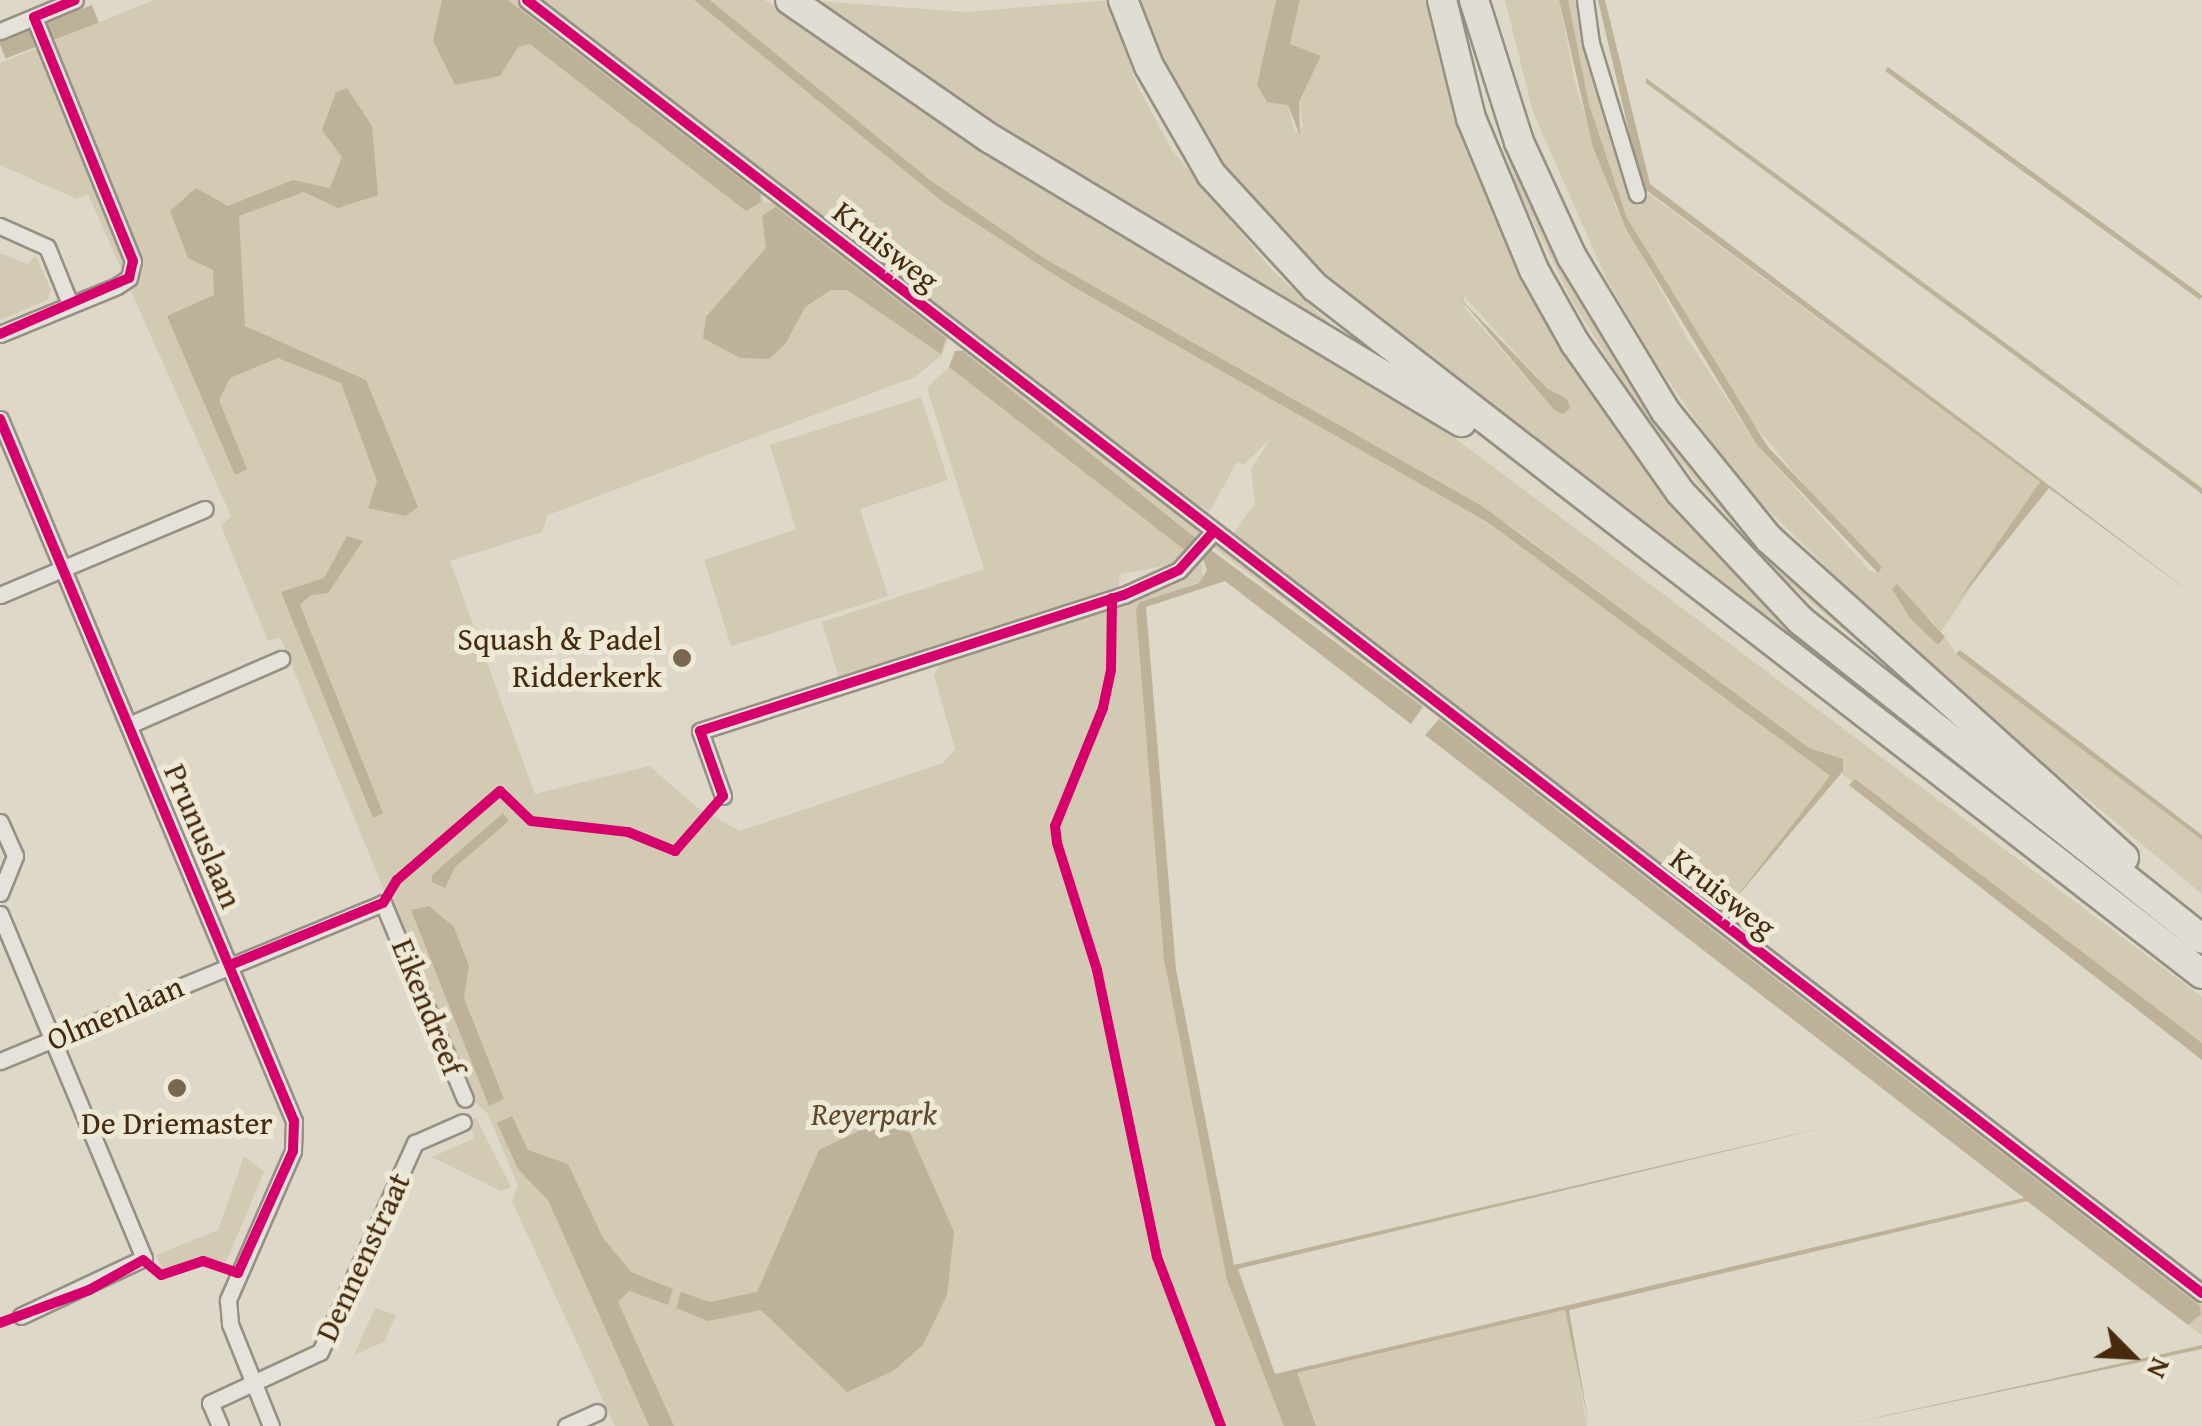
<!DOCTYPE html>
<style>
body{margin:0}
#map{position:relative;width:2202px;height:1426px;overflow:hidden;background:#ddd8c8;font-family:"Gentium Book Plus",serif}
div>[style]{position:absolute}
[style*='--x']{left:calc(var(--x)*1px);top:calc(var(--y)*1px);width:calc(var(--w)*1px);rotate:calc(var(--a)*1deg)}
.green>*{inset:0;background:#d3cab3}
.water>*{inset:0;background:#bdb198;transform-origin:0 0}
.roads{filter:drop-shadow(2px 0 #969083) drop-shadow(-2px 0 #969083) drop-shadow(0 2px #969083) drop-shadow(0 -2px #969083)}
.minor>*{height:15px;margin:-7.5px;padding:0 7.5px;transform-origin:7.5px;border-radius:7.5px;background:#e5e2db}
.motorway>*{height:28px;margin:-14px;padding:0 14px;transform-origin:14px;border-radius:14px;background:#e0ddd4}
.cycleway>*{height:10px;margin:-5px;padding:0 5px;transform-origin:5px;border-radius:5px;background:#d6006c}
.dots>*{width:28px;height:28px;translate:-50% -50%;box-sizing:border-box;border:5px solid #eee9d6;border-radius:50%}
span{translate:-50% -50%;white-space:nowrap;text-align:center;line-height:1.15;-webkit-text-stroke:10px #eee9d6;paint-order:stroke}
.street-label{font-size:32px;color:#452a0e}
.poi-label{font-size:32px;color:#452a0e}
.right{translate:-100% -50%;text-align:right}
.park-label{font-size:32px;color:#60482c;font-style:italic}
.north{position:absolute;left:2082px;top:1306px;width:100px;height:100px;-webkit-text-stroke:8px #eee9d6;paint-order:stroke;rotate:114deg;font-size:28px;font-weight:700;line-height:40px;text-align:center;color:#452a0e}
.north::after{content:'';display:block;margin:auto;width:35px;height:45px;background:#452a0e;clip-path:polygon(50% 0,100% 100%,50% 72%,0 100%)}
</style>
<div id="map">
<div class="green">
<div style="clip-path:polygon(154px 0,486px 0,760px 198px,508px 0,518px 0,760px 188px,764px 202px,779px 203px,949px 337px,942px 355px,915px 377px,548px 515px,542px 532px,450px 561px,535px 794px,649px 766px,698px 808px,740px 831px,943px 763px,955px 749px,934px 675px,942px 661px,1115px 609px,1120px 600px,1186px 572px,1201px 554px,1203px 581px,1141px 602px,1170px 968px,1225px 1254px,1269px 1374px,1303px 1426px,615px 1426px,512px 1201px,518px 1186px,488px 1114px,469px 1097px,280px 637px,268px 641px,221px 526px,231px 516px,88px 194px,77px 199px,0 165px,0 63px)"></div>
<div style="clip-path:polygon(544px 0,694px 0,943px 202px,1072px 286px,1489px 523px,1831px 777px,1721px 916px,1234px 533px,1255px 503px,1251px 470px,1271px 437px,1244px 465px,1237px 462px,1210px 511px,1180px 496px)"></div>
<div style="clip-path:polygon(710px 0,765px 0,986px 152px,1336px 358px,1452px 436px,2202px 997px,2202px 1043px,1512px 527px,1042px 257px,930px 180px)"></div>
<div style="clip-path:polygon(803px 0,966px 12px,1109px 0,1136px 83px,1172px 150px,1272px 270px,1331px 324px,1060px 171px)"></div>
<div style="clip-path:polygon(evenodd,1135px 0,1276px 0,1257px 86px,1288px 105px,1295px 133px,1303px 127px,1299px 102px,1321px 56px,1290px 45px,1300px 0,1428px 0,1450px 86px,1573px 358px,1816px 649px,2202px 952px,2202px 962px,1316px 272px,1224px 174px,1160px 69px,1135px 0,1464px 296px,1548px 389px,1567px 399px,1554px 410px,1465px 308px,1464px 296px)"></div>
<div style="clip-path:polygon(1456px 0,1468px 0,1637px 384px,1988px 753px,1785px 580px,1698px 484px,1636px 404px,1571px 299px,1518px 190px)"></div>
<div style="clip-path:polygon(1505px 0,1559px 0,1576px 87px,1615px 206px,1687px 338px,1757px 445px,1870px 571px,1878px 573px,1746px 415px,1627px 218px,1589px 104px,1568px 0,1580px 0,1622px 172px,1638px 203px,1649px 194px,2040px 482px,1941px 632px,1927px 615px,1941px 642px,1945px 637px,1956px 654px,2202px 840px,2202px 894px,1923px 663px,1738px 480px,1651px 356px,1606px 278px,1533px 112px)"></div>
<div style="clip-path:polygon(0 253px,28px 264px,36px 256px,51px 290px,47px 300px,0 320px)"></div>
<div style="clip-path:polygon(969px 349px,1197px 525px,1199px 540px,963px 351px,955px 351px)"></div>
<div style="clip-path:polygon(949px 367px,1186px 550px,1193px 549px,1180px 563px,1120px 574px,1118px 589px,839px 678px,822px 622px,984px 569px,927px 388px)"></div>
<div style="clip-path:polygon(921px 397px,948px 480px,860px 509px,888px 596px,731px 646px,704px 560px,796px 529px,770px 445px)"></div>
<div style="clip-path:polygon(1223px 545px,1422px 699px,1423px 707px,1212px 546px)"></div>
<div style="clip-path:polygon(1446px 718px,1910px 1077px,1911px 1082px,1439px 719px)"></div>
<div style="clip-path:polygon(1928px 1092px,2202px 1301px,2202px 1335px,2188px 1325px,2200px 1306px,1925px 1096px)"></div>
<div style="clip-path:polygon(476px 1118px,511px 1187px,501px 1191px,432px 1157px,475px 1138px,468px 1121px)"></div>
<div style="clip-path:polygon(244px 1156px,264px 1172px,226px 1262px,198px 1257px,163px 1271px,156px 1255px,218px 1230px)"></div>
<div style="clip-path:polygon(375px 1308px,396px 1315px,384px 1342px,354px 1355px)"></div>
<div style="clip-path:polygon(1566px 1310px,1587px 1426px,1316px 1426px,1295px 1374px)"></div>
</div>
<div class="water">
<div style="clip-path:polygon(442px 0,508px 0,760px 194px,761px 202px,746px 211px,530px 44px,518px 47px,500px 76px,455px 85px,433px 41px)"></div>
<div style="clip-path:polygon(694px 0,710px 0,930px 180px,1042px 257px,1482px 506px,1809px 748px,1843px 759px,1843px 771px,1727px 909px,1830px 776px,1489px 523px,1072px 286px,943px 202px)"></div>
<div style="clip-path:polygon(1276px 0,1300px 0,1290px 44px,1321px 56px,1299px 102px,1300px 136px,1288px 105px,1267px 102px,1257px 85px)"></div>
<div style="clip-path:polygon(1559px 0,1568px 0,1589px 104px,1627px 218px,1768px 447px,1882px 567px,1878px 573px,1757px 445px,1626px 229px,1593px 147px)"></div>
<div style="clip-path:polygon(1598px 0,1605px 0,1650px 184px,2202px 601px,2049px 488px,1955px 605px,2040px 482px,1642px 187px)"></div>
<div style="left:92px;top:5px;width:19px;height:100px;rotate:69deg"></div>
<div style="left:1888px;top:67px;width:389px;height:5px;rotate:36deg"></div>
<div style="clip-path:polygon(1646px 78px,2202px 488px,2202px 494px,1646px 83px)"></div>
<div style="clip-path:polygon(347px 88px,372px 126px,378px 195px,338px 208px,304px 192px,239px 216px,245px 326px,366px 380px,418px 507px,406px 516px,368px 508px,377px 481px,341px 383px,278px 358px,230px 378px,219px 400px,247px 469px,235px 475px,167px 316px,214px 295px,213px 270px,188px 258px,170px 211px,196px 188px,228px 206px,293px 180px,330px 188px,342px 157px,322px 130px,336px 92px)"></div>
<div style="clip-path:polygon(776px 207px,946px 338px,941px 354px,847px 290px,831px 290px,805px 307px,786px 343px,769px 359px,740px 358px,703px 338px,706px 317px,766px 248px,762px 216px)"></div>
<div style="clip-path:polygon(1458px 296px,1548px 389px,1567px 399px,1570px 408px,1563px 414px,1554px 410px)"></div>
<div style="clip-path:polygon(955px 351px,963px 351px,1207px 547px,1423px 707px,1411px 724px,1225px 581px,1146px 607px,1176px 970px,1234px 1265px,1839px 1124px,1238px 1269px,1275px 1374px,2024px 1198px,1425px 735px,1439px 719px,2200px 1306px,2201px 1314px,2188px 1325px,2027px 1201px,1569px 1310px,1589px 1426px,1565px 1310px,1297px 1373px,1316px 1426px,1284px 1426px,1227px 1280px,1164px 959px,1136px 609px,1140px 602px,1199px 583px,1207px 570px,1201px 554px,1186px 551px,949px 367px)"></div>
<div style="clip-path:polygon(347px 536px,363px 541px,328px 593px,311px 595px,300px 605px,383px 813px,373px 818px,281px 592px,324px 578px)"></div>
<div style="clip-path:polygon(1897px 584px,1945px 637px,1938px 645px,1910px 618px,1892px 589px)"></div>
<div style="clip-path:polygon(1960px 650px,2202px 835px,2202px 840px,1956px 654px)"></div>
<div style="clip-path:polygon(1855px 779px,2202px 1043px,2202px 1060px,1849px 785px)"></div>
<div style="clip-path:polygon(503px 813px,509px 821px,455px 867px,445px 888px,432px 882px,432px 875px)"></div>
<div style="clip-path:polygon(429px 906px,454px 927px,469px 966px,464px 998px,504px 1099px,489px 1106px,411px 910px)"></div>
<div style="clip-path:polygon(512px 1116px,528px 1150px,568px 1164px,603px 1238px,631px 1272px,673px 1289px,668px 1305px,629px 1291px,618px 1302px,674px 1426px,649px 1426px,548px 1200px,518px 1169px,497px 1123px)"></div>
<div style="clip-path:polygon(876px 1123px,910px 1133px,954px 1232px,947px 1295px,923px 1345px,893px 1371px,847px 1392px,761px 1310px,708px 1321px,676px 1308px,681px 1292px,710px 1302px,757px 1292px,819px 1150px)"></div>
<div style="clip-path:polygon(2202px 1345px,2202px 1349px,1838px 1426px,2015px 1387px)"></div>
</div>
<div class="roads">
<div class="minor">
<div style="--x:527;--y:0;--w:2116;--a:37.67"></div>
<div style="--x:1585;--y:0;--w:43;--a:82.1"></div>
<div style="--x:1591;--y:43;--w:158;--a:73.1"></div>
<div style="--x:0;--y:31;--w:81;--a:-22.5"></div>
<div style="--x:0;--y:226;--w:51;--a:24.1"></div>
<div style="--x:47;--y:247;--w:61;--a:68"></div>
<div style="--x:0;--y:334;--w:126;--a:-22.3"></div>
<div style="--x:117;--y:286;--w:14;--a:-34"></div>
<div style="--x:129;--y:278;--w:17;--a:-77"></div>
<div style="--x:133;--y:261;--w:263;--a:-112.1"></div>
<div style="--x:0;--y:419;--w:761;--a:67.28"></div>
<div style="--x:294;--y:1121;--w:30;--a:92"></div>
<div style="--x:293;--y:1151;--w:163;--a:113.6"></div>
<div style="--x:228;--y:1300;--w:24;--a:85"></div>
<div style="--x:230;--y:1324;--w:110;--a:68.1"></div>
<div style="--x:0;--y:595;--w:222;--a:-22.8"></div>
<div style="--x:129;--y:725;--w:166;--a:-23.5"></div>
<div style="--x:723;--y:796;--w:69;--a:-109.5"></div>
<div style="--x:700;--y:731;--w:445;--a:-17.8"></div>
<div style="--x:1124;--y:595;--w:60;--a:-24.4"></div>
<div style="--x:1179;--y:570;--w:52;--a:-48.1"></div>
<div style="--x:0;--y:822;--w:37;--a:66"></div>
<div style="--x:15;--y:856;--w:40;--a:112"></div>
<div style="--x:0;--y:914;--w:373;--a:67.3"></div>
<div style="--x:144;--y:1258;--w:136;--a:154.8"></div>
<div style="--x:0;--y:1061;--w:414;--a:-22.4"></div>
<div style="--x:383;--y:903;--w:212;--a:67.3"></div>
<div style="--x:220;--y:1426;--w:25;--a:-113"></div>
<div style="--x:210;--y:1403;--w:121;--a:-24.9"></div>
<div style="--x:320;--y:1352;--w:230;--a:-65.6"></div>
<div style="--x:415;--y:1143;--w:52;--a:-23.6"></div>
<div style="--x:566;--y:1426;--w:34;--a:-24"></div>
</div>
<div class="motorway">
<div style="--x:790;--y:0;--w:244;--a:34.7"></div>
<div style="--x:991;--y:139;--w:549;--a:31.05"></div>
<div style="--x:1123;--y:0;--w:71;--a:68.5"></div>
<div style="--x:1149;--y:66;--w:125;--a:60.1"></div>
<div style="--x:1211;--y:174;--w:154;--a:47.4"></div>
<div style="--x:1315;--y:287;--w:1122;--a:37.76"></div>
<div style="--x:1442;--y:0;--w:122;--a:76.2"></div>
<div style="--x:1471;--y:118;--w:165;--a:67.5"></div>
<div style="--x:1534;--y:270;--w:84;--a:60.7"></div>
<div style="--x:1575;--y:343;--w:182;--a:54.8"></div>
<div style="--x:1680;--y:492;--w:175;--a:46.8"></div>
<div style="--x:1800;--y:620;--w:513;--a:38.43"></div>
<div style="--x:1474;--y:0;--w:149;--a:72.4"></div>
<div style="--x:1519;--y:142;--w:127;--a:65.3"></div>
<div style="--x:1572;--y:257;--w:181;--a:58.8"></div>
<div style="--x:1666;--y:412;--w:164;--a:51"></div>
<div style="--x:1769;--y:539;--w:477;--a:41.9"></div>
</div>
</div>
<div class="cycleway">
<div style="--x:527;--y:0;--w:2116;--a:37.67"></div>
<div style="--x:0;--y:334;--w:141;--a:-23.5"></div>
<div style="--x:129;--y:278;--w:17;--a:-77"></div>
<div style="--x:133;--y:261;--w:263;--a:-112.1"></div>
<div style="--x:34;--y:17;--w:44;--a:-22.5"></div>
<div style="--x:0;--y:419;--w:761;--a:67.28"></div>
<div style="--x:294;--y:1121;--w:30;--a:92"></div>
<div style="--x:293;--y:1151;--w:134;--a:114.3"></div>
<div style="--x:238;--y:1273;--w:37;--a:-161"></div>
<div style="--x:203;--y:1261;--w:44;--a:161.6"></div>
<div style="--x:161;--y:1275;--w:23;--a:-140"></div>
<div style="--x:143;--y:1260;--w:62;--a:150.9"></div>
<div style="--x:89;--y:1290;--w:95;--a:159.7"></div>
<div style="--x:1112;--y:598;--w:72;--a:90.8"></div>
<div style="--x:1111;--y:670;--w:39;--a:102"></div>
<div style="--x:1103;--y:708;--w:127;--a:112.1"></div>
<div style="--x:1055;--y:826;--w:17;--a:83"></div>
<div style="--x:1057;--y:843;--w:133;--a:72.5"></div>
<div style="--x:1097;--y:970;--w:293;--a:78.2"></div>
<div style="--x:1157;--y:1257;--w:181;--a:69.3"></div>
<div style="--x:230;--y:965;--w:165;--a:-22.1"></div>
<div style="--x:383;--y:903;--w:27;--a:-59"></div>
<div style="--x:397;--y:880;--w:136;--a:-40.8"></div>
<div style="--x:500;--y:791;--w:43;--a:44.1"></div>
<div style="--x:531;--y:821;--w:98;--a:6.5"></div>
<div style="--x:628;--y:832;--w:51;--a:22"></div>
<div style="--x:675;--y:851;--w:73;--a:-48.9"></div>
<div style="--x:723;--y:796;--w:69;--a:-109.5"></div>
<div style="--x:700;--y:731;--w:445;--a:-17.8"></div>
<div style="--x:1124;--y:595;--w:60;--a:-24.4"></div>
<div style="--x:1179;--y:570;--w:52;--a:-48.1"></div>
</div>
<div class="dots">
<div style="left:682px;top:658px;background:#7a674f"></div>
<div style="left:177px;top:1088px;background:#7a674f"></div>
</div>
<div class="street-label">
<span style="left:886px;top:246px;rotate:38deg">Kruisweg</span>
<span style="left:203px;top:836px;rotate:67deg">Prunuslaan</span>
<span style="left:1723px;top:893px;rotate:38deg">Kruisweg</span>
<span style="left:428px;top:1007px;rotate:68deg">Eikendreef</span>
<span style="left:115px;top:1013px;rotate:-23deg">Olmenlaan</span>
<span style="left:363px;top:1257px;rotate:-65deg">Dennenstraat</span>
</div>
<div class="poi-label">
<span class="right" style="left:662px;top:658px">Squash &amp; Padel<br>Ridderkerk</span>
<span style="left:177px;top:1123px">De Driemaster</span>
</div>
<div class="park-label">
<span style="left:874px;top:1114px">Reyerpark</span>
</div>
<div class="north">N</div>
</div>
